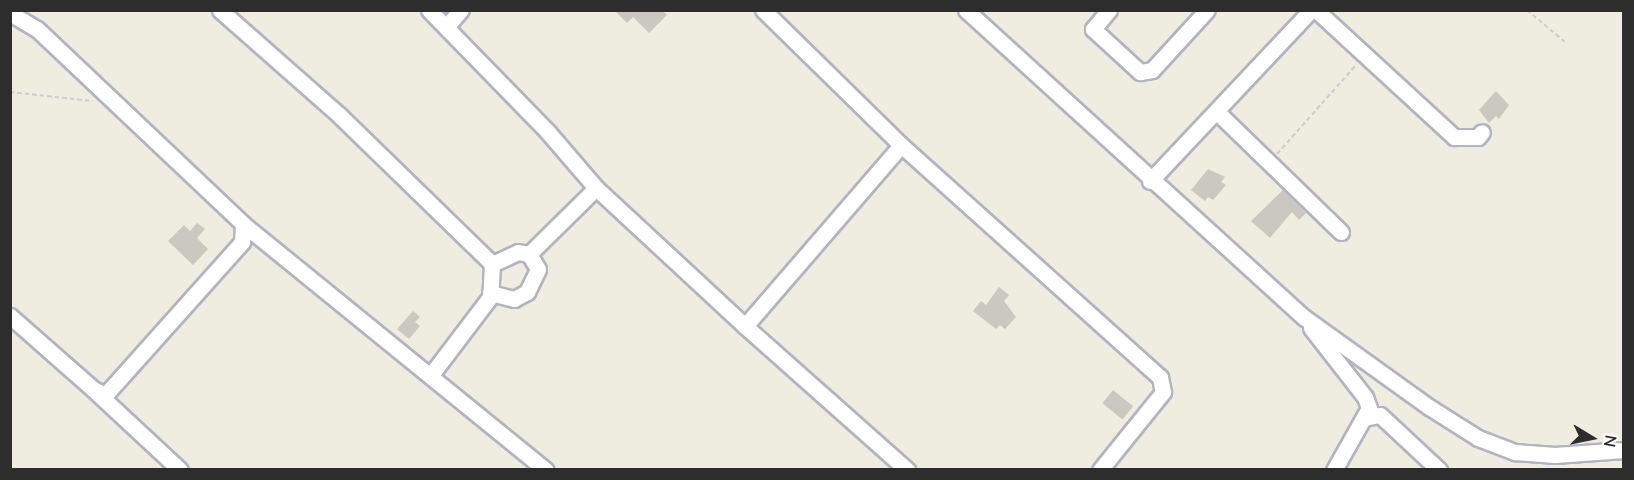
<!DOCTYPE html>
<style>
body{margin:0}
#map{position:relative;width:1634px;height:480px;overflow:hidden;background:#efece0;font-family:"Nunito Sans",sans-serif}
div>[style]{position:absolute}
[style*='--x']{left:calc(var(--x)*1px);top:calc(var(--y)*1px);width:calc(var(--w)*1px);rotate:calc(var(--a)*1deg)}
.building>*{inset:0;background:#cbc8bf;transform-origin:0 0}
.path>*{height:2px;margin-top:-1px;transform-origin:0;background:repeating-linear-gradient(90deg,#cdcdcd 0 4.5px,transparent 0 7.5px)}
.roads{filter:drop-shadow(2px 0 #b3b3c1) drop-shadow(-2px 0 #b3b3c1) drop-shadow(0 2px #b3b3c1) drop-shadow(0 -2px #b3b3c1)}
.minor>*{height:15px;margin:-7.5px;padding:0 7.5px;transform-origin:7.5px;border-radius:7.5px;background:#fff}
span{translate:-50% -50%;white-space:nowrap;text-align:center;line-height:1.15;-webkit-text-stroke:6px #fff;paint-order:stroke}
.frame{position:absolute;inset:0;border:12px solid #2d2d2d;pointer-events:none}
.north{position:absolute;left:1562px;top:408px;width:60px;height:60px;-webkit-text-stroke:4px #fff;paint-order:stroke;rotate:100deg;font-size:16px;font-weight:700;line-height:24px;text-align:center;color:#2d2d2d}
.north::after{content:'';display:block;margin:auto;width:21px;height:27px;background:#2d2d2d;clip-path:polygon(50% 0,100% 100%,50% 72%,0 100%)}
</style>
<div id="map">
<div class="building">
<div style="clip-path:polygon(614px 10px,662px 10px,667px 15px,649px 33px,633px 17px,627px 23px)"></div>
<div style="clip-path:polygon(1496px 91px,1509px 105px,1499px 119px,1496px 116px,1489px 123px,1479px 110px)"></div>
<div style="clip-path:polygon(1208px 169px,1225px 177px,1221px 182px,1226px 185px,1213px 200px,1208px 197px,1205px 201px,1191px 190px)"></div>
<div style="clip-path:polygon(1283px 190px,1306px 213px,1299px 220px,1292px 212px,1270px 238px,1251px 221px)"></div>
<div style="clip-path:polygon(197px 223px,205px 229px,197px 238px,208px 249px,193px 265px,168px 241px,184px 225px,190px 231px)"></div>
<div style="clip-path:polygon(999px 287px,1009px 295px,1004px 301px,1016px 317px,1005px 329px,1000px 325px,996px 329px,973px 311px,981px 301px,986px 305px)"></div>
<div style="clip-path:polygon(413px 311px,420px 317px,415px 322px,420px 326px,409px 339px,397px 329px)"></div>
<div style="left:1113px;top:390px;width:26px;height:17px;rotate:39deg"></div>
</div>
<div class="path">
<div style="--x:1527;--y:10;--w:50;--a:40.1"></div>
<div style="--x:10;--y:92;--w:83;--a:6.2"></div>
<div style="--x:1277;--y:154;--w:120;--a:-48.4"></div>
</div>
<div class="roads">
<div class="minor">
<div style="--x:220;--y:10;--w:159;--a:41.4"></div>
<div style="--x:339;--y:115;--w:214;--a:44.2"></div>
<div style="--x:492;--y:264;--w:33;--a:93"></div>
<div style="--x:490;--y:297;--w:99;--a:127.2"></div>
<div style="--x:429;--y:10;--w:169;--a:45.7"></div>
<div style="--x:547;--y:131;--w:75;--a:49.3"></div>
<div style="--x:596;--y:188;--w:94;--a:135.4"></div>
<div style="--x:966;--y:10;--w:458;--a:42.3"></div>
<div style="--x:1305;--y:318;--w:153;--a:35.7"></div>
<div style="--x:1429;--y:407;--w:58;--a:32.3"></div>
<div style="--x:1478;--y:438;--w:40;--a:21"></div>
<div style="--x:1515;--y:452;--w:40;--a:4.3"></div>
<div style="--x:1555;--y:455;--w:69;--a:-4.1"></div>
<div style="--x:1109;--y:10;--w:25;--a:130"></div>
<div style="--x:1093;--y:29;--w:64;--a:42.5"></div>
<div style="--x:1140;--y:72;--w:12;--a:-9"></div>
<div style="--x:1152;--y:70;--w:81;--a:-47.5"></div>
<div style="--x:1316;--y:10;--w:188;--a:42.6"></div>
<div style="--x:1454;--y:137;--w:24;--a:0"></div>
<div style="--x:1478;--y:137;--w:6;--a:-51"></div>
<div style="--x:10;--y:13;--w:31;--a:31"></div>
<div style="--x:37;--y:29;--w:284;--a:43.4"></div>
<div style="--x:243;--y:224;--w:18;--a:93"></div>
<div style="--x:242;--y:242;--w:205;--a:131.8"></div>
<div style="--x:105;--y:395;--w:13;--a:-153"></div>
<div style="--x:93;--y:389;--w:111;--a:-138.7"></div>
<div style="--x:446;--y:27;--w:23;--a:-49"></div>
<div style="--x:1216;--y:111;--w:174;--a:44.1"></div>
<div style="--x:901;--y:145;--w:348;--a:41.9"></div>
<div style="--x:1160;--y:377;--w:15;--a:79"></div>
<div style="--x:1163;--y:392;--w:100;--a:128.9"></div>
<div style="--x:1150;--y:181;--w:235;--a:-46.7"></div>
<div style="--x:596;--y:188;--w:203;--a:42.8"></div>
<div style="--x:745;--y:326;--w:239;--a:-49.2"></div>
<div style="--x:901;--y:145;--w:193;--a:-135.6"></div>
<div style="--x:243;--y:224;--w:390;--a:39.1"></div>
<div style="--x:490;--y:293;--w:25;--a:14"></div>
<div style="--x:514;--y:299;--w:15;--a:-28"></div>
<div style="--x:527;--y:292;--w:25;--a:-64"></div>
<div style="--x:538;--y:269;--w:17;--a:-121"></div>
<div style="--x:529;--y:254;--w:11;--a:-170"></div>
<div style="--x:518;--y:252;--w:29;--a:155"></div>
<div style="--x:745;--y:326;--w:217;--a:41.6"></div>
<div style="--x:1311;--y:328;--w:88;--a:52"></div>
<div style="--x:1365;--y:397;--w:12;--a:70"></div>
<div style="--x:1369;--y:408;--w:71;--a:119.4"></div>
<div style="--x:95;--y:391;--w:116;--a:42.9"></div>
<div style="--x:1364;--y:418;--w:16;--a:-11"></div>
<div style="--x:1380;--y:415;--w:81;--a:43"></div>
</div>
</div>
<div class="frame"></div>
<div class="north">N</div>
</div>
